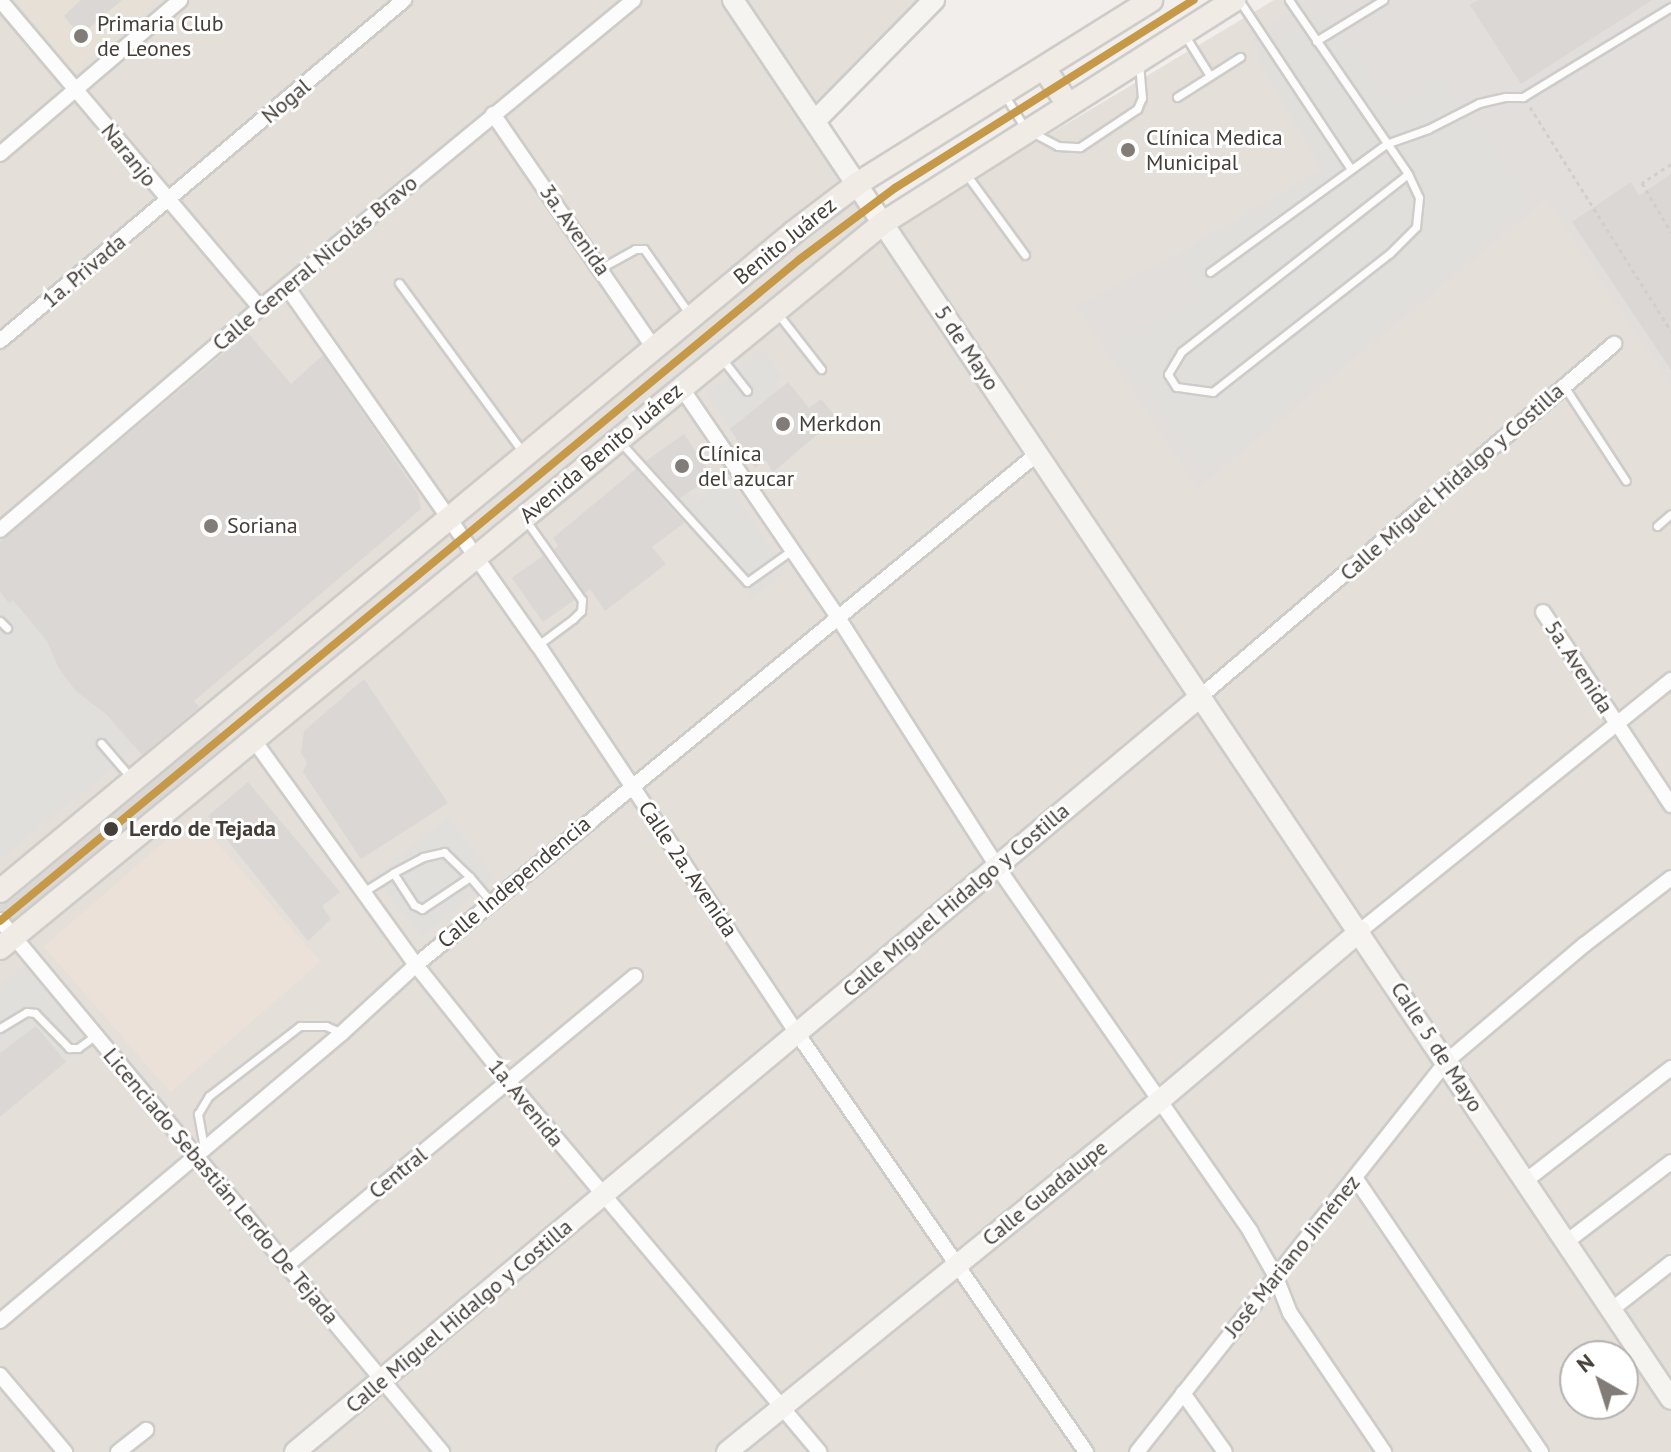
<!DOCTYPE html>
<meta charset="utf-8">
<style>
body{margin:0}
#map{position:relative;width:1671px;height:1452px;overflow:hidden;background:#f1eeeb;font-family:"PT Sans",sans-serif}
div>[style]{position:absolute}
[style*='--x']{left:calc(var(--x)*1px);top:calc(var(--y)*1px);width:calc(var(--w)*1px);rotate:calc(var(--a)*1deg)}
.residential>*{inset:0;background:#e4dfd9}
.commercial>*{inset:0;background:#ebe1d8;transform-origin:0 0}
.industrial>*{inset:0;background:#e2dedb}
.education>*{inset:0;background:#e6e0d7}
.parking>*{inset:0;background:#e1dfdc;transform-origin:0 0}
.building>*{inset:0;background:#dad7d4;transform-origin:0 0}
.path>*{height:3px;margin-top:-1.5px;transform-origin:0;background:repeating-linear-gradient(90deg,#d1cecb 0 4px,transparent 0 8px)}
.roads{filter:drop-shadow(2px 0 #ceccc9) drop-shadow(-2px 0 #ceccc9) drop-shadow(0 2px #ceccc9) drop-shadow(0 -2px #ceccc9)}
.lane>*{height:7px;margin:-3.5px;padding:0 3.5px;transform-origin:3.5px;border-radius:3.5px;background:#fdfcfc}
.street>*{height:14px;margin:-7px;padding:0 7px;transform-origin:7px;border-radius:7px;background:#fdfcfc}
.secondary>*{height:20px;margin:-10px;padding:0 10px;transform-origin:10px;border-radius:10px;background:#f6f4f0}
.primary>*{height:22px;margin:-11px;padding:0 11px;transform-origin:11px;border-radius:11px;background:#f0ebe5}
.metro-1>*{height:8px;margin:-4px;padding:0 4px;transform-origin:4px;border-radius:4px;background:#c69948}
.dots>*{width:22px;height:22px;translate:-50% -50%;box-sizing:border-box;border:4px solid #fff;border-radius:50%}
span{translate:-50% -50%;white-space:nowrap;text-align:center;line-height:1.15;-webkit-text-stroke:6px #fff;paint-order:stroke}
.poi-label{font-size:22px;color:#453e38}
.left{translate:0 -50%;text-align:left}
.street-label{font-size:22px;color:#453e38}
.stop-label{font-size:22px;color:#453e38;font-weight:700}
.north{position:absolute;left:1559px;top:1340px;width:80px;height:80px;box-sizing:border-box;background:#fff;border:2px solid #b5b2af;border-radius:50%;rotate:321deg;font-size:22px;font-weight:700;line-height:32px;text-align:center;color:#453e38}
.north::after{content:'';display:block;margin:auto;width:28px;height:36px;background:#817c77;clip-path:polygon(50% 0,100% 100%,50% 72%,0 100%)}
</style>
<div id="map">
<div class="residential">
<div style="clip-path:polygon(evenodd,0 0,943px 0,821px 126px,892px 228px,1274px 0,1671px 0,1671px 1452px,0 1452px,0 0,1575px 1356px,1623px 1356px,1623px 1404px,1575px 1404px,1575px 1356px)"></div>
</div>
<div class="commercial">
<div style="left:194px;top:816px;width:193px;height:199px;rotate:49deg"></div>
</div>
<div class="industrial">
<div style="clip-path:polygon(1306px 0,1671px 0,1671px 385px,1547px 199px,1198px 489px,1077px 306px,1332px 172px,1246px 31px,1251px 27px,1268px 25px)"></div>
</div>
<div class="education">
<div style="clip-path:polygon(16px 0,157px 0,74px 71px)"></div>
</div>
<div class="parking">
<div style="clip-path:polygon(1330px 9px,1390px 109px,1443px 77px,1531px 202px,1207px 475px,1115px 347px,1200px 294px,1177px 253px,1321px 170px,1256px 56px)"></div>
<div style="clip-path:polygon(761px 348px,784px 376px,774px 384px,779px 389px,730px 429px,706px 394px)"></div>
<div style="clip-path:polygon(653px 457px,681px 480px,696px 501px,725px 479px,787px 570px,753px 599px,637px 468px)"></div>
<div style="clip-path:polygon(0 592px,9px 603px,13px 600px,137px 749px,0 860px)"></div>
<div style="left:447px;top:817px;width:78px;height:95px;rotate:51deg"></div>
<div style="clip-path:polygon(24px 965px,89px 1045px,66px 1062px,36px 1027px,0 1053px,0 985px)"></div>
</div>
<div class="building">
<div style="clip-path:polygon(81px 0,122px 0,80px 36px,64px 16px)"></div>
<div style="clip-path:polygon(1478px 0,1652px 0,1521px 84px,1470px 5px)"></div>
<div style="clip-path:polygon(1671px 174px,1671px 370px,1572px 222px,1631px 182px,1639px 196px)"></div>
<div style="clip-path:polygon(248px 333px,291px 384px,323px 355px,418px 494px,421px 509px,194px 701px,199px 707px,142px 755px,107px 715px,75px 690px,58px 667px,47px 641px,13px 600px,9px 603px,0 592px,0 542px)"></div>
<div style="clip-path:polygon(788px 382px,809px 408px,821px 399px,837px 418px,773px 472px,765px 460px,755px 468px,730px 429px)"></div>
<div style="clip-path:polygon(684px 434px,712px 476px,680px 498px,646px 461px)"></div>
<div style="clip-path:polygon(636px 469px,684px 523px,652px 547px,666px 564px,605px 611px,590px 589px,585px 593px,554px 549px,558px 546px,553px 538px)"></div>
<div style="left:543px;top:556px;width:54px;height:38px;rotate:55deg"></div>
<div style="clip-path:polygon(364px 679px,448px 803px,361px 859px,303px 772px,307px 762px,301px 753px,304px 731px)"></div>
<div style="clip-path:polygon(217px 729px,228px 742px,13px 920px,0 910px,0 905px,9px 902px)"></div>
<div style="clip-path:polygon(248px 782px,340px 892px,322px 906px,331px 919px,308px 941px,208px 816px)"></div>
<div style="clip-path:polygon(36px 1026px,66px 1062px,0 1117px,0 1053px)"></div>
</div>
<div class="path">
<div style="--x:1530;--y:107;--w:265;--a:57.8"></div>
<div style="--x:1671;--y:164;--w:35;--a:147"></div>
<div style="--x:1642;--y:183;--w:57;--a:59.4"></div>
</div>
<div class="roads">
<div class="lane">
<div style="--x:1239;--y:0;--w:203;--a:56.5"></div>
<div style="--x:1289;--y:0;--w:211;--a:55.6"></div>
<div style="--x:1408;--y:174;--w:26;--a:65"></div>
<div style="--x:1419;--y:198;--w:29;--a:96"></div>
<div style="--x:1416;--y:227;--w:37;--a:135"></div>
<div style="--x:1390;--y:253;--w:225;--a:141.9"></div>
<div style="--x:1213;--y:392;--w:37;--a:-172"></div>
<div style="--x:1176;--y:387;--w:15;--a:-122"></div>
<div style="--x:1168;--y:374;--w:26;--a:-59"></div>
<div style="--x:1181;--y:352;--w:288;--a:-38.1"></div>
<div style="--x:1184;--y:34;--w:49;--a:58.2"></div>
<div style="--x:1316;--y:41;--w:79;--a:-31.5"></div>
<div style="--x:1005;--y:96;--w:39;--a:58"></div>
<div style="--x:1026;--y:129;--w:36;--a:28"></div>
<div style="--x:1058;--y:146;--w:22;--a:3"></div>
<div style="--x:1080;--y:147;--w:69;--a:-33.7"></div>
<div style="--x:1137;--y:109;--w:12;--a:-66"></div>
<div style="--x:1142;--y:98;--w:33;--a:-95"></div>
<div style="--x:1177;--y:97;--w:75;--a:-32.4"></div>
<div style="--x:966;--y:174;--w:100;--a:53.9"></div>
<div style="--x:601;--y:268;--w:39;--a:-29"></div>
<div style="--x:635;--y:249;--w:9;--a:0"></div>
<div style="--x:644;--y:249;--w:80;--a:55.1"></div>
<div style="--x:1210;--y:272;--w:218;--a:-36"></div>
<div style="--x:1386;--y:144;--w:45;--a:-19.7"></div>
<div style="--x:1428;--y:129;--w:57;--a:-27"></div>
<div style="--x:1479;--y:103;--w:27;--a:-13"></div>
<div style="--x:1505;--y:97;--w:18;--a:0"></div>
<div style="--x:1523;--y:97;--w:173;--a:-31.3"></div>
<div style="--x:399;--y:283;--w:212;--a:53.8"></div>
<div style="--x:778;--y:314;--w:70;--a:52"></div>
<div style="--x:723;--y:360;--w:39;--a:52"></div>
<div style="--x:1564;--y:386;--w:113;--a:56.9"></div>
<div style="--x:622;--y:444;--w:186;--a:47.8"></div>
<div style="--x:747;--y:582;--w:55;--a:-35.4"></div>
<div style="--x:527;--y:522;--w:95;--a:54.8"></div>
<div style="--x:582;--y:600;--w:11;--a:95"></div>
<div style="--x:581;--y:611;--w:11;--a:135"></div>
<div style="--x:573;--y:619;--w:44;--a:143.4"></div>
<div style="--x:1657;--y:526;--w:18;--a:-41"></div>
<div style="--x:0;--y:621;--w:10;--a:45"></div>
<div style="--x:101;--y:743;--w:48;--a:49.3"></div>
<div style="--x:470;--y:877;--w:58;--a:146.3"></div>
<div style="--x:422;--y:909;--w:9;--a:-153"></div>
<div style="--x:414;--y:905;--w:38;--a:-123"></div>
<div style="--x:393;--y:873;--w:34;--a:-28"></div>
<div style="--x:423;--y:857;--w:22;--a:-13"></div>
<div style="--x:444;--y:852;--w:36;--a:44"></div>
<div style="--x:470;--y:877;--w:33;--a:50"></div>
<div style="--x:363;--y:892;--w:36;--a:-32"></div>
<div style="--x:0;--y:1028;--w:31;--a:-31"></div>
<div style="--x:27;--y:1012;--w:8;--a:7"></div>
<div style="--x:35;--y:1013;--w:49;--a:45.8"></div>
<div style="--x:69;--y:1048;--w:9;--a:0"></div>
<div style="--x:78;--y:1048;--w:22;--a:-36"></div>
<div style="--x:204;--y:1148;--w:35;--a:-100"></div>
<div style="--x:198;--y:1114;--w:21;--a:-59"></div>
<div style="--x:209;--y:1096;--w:115;--a:-37.6"></div>
<div style="--x:300;--y:1026;--w:26;--a:0"></div>
<div style="--x:326;--y:1026;--w:17;--a:24"></div>
</div>
<div class="street">
<div style="--x:0;--y:0;--w:403;--a:49.8"></div>
<div style="--x:493;--y:114;--w:284;--a:55.5"></div>
<div style="--x:0;--y:154;--w:237;--a:-40.5"></div>
<div style="--x:287;--y:287;--w:437;--a:55"></div>
<div style="--x:538;--y:645;--w:467;--a:56.3"></div>
<div style="--x:797;--y:1033;--w:509;--a:55.4"></div>
<div style="--x:0;--y:341;--w:529;--a:-40.17"></div>
<div style="--x:681;--y:387;--w:277;--a:55.7"></div>
<div style="--x:837;--y:616;--w:295;--a:57.4"></div>
<div style="--x:996;--y:865;--w:446;--a:55.2"></div>
<div style="--x:1250;--y:1231;--w:51;--a:60.4"></div>
<div style="--x:1275;--y:1275;--w:41;--a:68.5"></div>
<div style="--x:1290;--y:1313;--w:168;--a:55.9"></div>
<div style="--x:0;--y:530;--w:342;--a:-40.5"></div>
<div style="--x:260;--y:308;--w:484;--a:-39.5"></div>
<div style="--x:1543;--y:612;--w:232;--a:56.4"></div>
<div style="--x:1201;--y:696;--w:543;--a:-40.44"></div>
<div style="--x:253;--y:739;--w:279;--a:54.2"></div>
<div style="--x:416;--y:965;--w:149;--a:51.5"></div>
<div style="--x:509;--y:1082;--w:483;--a:50"></div>
<div style="--x:0;--y:920;--w:692;--a:50.28"></div>
<div style="--x:1360;--y:931;--w:400;--a:-38.9"></div>
<div style="--x:1356;--y:1179;--w:330;--a:55.9"></div>
<div style="--x:1524;--y:1182;--w:186;--a:-37.8"></div>
<div style="--x:1565;--y:1243;--w:133;--a:-37.4"></div>
<div style="--x:288;--y:1264;--w:451;--a:-39.7"></div>
<div style="--x:1611;--y:1310;--w:76;--a:-38.1"></div>
<div style="--x:0;--y:1321;--w:447;--a:-40.1"></div>
<div style="--x:342;--y:1033;--w:100;--a:-42.6"></div>
<div style="--x:416;--y:965;--w:804;--a:-39.45"></div>
<div style="--x:0;--y:1375;--w:101;--a:49.8"></div>
<div style="--x:1183;--y:1393;--w:72;--a:54.6"></div>
<div style="--x:118;--y:1452;--w:36;--a:-38"></div>
<div style="--x:1137;--y:1452;--w:499;--a:-51.6"></div>
<div style="--x:1447;--y:1061;--w:180;--a:-40.3"></div>
<div style="--x:1584;--y:945;--w:110;--a:-37.6"></div>
</div>
<div class="secondary">
<div style="--x:733;--y:0;--w:1684;--a:56.16"></div>
<div style="--x:815;--y:121;--w:170;--a:-45.5"></div>
<div style="--x:295;--y:1452;--w:1180;--a:-39.84"></div>
<div style="--x:727;--y:1452;--w:555;--a:-39.08"></div>
<div style="--x:1158;--y:1102;--w:265;--a:-40.2"></div>
</div>
<div class="primary">
<div style="--x:1044;--y:68;--w:42;--a:56.7"></div>
<div style="--x:0;--y:891;--w:1032;--a:-39.69"></div>
<div style="--x:794;--y:232;--w:79;--a:-37.3"></div>
<div style="--x:857;--y:184;--w:347;--a:-32"></div>
<div style="--x:0;--y:948;--w:1143;--a:-39.39"></div>
<div style="--x:883;--y:223;--w:416;--a:-32.4"></div>
</div>
</div>
<div class="metro-1">
<div style="--x:0;--y:921;--w:1038;--a:-39.61"></div>
<div style="--x:800;--y:259;--w:119;--a:-36.8"></div>
<div style="--x:895;--y:188;--w:353;--a:-32.2"></div>
</div>
<div class="dots">
<div style="left:81px;top:36px;background:#817c77"></div>
<div style="left:1128px;top:150px;background:#817c77"></div>
<div style="left:783px;top:424px;background:#817c77"></div>
<div style="left:682px;top:466px;background:#817c77"></div>
<div style="left:211px;top:526px;background:#817c77"></div>
<div style="left:111px;top:829px;background:#453e38"></div>
</div>
<div class="poi-label">
<span class="left" style="left:97px;top:36px">Primaria Club<br>de Leones</span>
<span class="left" style="left:1146px;top:150px">Clínica Medica<br>Municipal</span>
<span class="left" style="left:799px;top:424px">Merkdon</span>
<span class="left" style="left:698px;top:466px">Clínica<br>del azucar</span>
<span class="left" style="left:227px;top:526px">Soriana</span>
</div>
<div class="street-label">
<span style="left:286px;top:101px;rotate:-40deg">Nogal</span>
<span style="left:129px;top:155px;rotate:51deg">Naranjo</span>
<span style="left:575px;top:230px;rotate:55deg">3a. Avenida</span>
<span style="left:785px;top:241px;rotate:-39deg">Benito Juárez</span>
<span style="left:315px;top:263px;rotate:-40deg">Calle General Nicolás Bravo</span>
<span style="left:84px;top:271px;rotate:-40deg">1a. Privada</span>
<span style="left:967px;top:348px;rotate:56deg">5 de Mayo</span>
<span style="left:601px;top:453px;rotate:-40deg">Avenida Benito Juárez</span>
<span style="left:1452px;top:482px;rotate:-41deg">Calle Miguel Hidalgo y Costilla</span>
<span style="left:1579px;top:667px;rotate:57deg">5a. Avenida</span>
<span style="left:688px;top:869px;rotate:56deg">Calle 2a. Avenida</span>
<span style="left:514px;top:882px;rotate:-40deg">Calle Independencia</span>
<span style="left:956px;top:900px;rotate:-40deg">Calle Miguel Hidalgo y Costilla</span>
<span style="left:1437px;top:1047px;rotate:57deg">Calle 5 de Mayo</span>
<span style="left:526px;top:1103px;rotate:51deg">1a. Avenida</span>
<span style="left:398px;top:1173px;rotate:-39deg">Central</span>
<span style="left:221px;top:1186px;rotate:50deg">Licenciado Sebastián Lerdo De Tejada</span>
<span style="left:1045px;top:1193px;rotate:-39deg">Calle Guadalupe</span>
<span style="left:1292px;top:1256px;rotate:-51deg">José Mariano Jiménez</span>
<span style="left:459px;top:1316px;rotate:-40deg">Calle Miguel Hidalgo y Costilla</span>
</div>
<div class="stop-label">
<span class="left" style="left:129px;top:829px">Lerdo de Tejada</span>
</div>
<div class="north">N</div>
</div>
